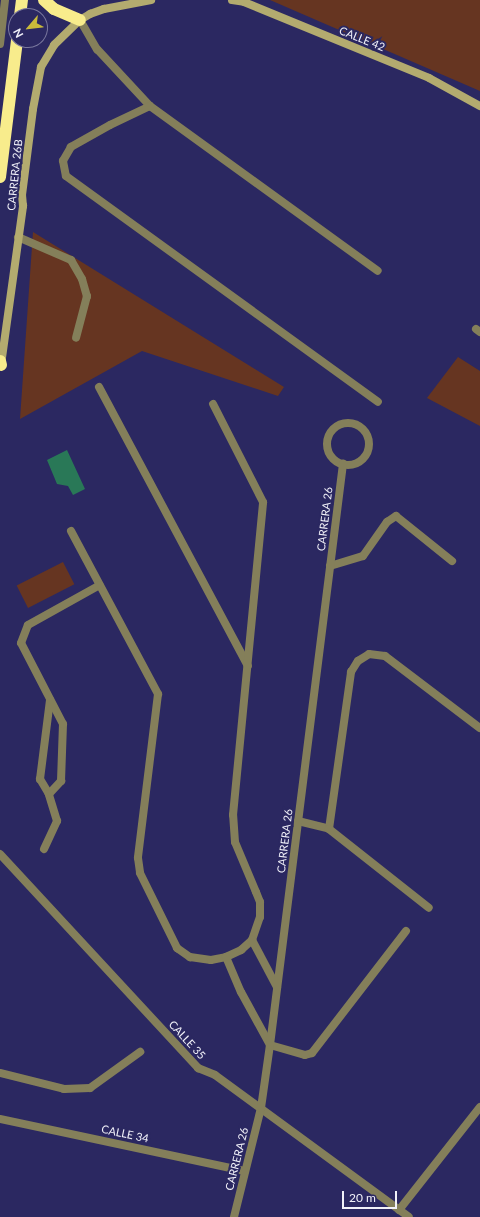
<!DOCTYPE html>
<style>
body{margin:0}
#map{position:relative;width:480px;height:1217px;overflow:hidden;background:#2b2861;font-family:Lato,sans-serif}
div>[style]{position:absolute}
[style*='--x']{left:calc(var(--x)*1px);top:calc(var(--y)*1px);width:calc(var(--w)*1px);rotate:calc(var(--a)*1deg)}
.green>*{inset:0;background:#663521;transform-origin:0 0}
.water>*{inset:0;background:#297857}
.lane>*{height:8px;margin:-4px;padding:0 4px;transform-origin:4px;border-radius:4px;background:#847f5a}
.street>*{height:8px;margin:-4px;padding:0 4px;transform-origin:4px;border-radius:4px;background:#847f5a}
.street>.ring{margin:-4px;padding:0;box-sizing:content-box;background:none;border:8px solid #847f5a;border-radius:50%}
.secondary>*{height:8px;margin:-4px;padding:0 4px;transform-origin:4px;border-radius:4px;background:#b3ab6f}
.highway>*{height:12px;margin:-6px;padding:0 6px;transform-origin:6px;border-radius:6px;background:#f8ec8c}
span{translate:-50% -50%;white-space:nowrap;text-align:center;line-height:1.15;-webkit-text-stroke:4px #2b2861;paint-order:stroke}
.street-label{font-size:11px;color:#f1f1f9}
.north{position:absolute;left:8px;top:8px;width:40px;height:40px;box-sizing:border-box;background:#2b2861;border:1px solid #7a789e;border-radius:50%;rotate:242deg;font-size:11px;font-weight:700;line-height:16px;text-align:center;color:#f1f1f9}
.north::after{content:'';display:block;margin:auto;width:14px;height:18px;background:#caba3a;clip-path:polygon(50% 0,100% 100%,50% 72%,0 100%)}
.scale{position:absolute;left:342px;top:1191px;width:55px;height:18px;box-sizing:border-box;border:2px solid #f1f1f9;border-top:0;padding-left:5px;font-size:12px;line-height:14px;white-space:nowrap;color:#f1f1f9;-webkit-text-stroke:3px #2b2861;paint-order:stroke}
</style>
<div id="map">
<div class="green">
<div style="clip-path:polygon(270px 0,480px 0,480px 91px)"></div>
<div style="clip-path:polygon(33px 232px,284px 387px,278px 396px,142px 351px,20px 419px)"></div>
<div style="clip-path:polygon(458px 357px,480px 371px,480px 426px,427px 398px)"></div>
<div style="left:63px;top:562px;width:25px;height:52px;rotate:63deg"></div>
</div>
<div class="water">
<div style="clip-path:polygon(67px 450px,85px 489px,73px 495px,68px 486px,57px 484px,47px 460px)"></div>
</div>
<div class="lane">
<div style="--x:80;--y:20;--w:34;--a:60"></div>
<div style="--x:97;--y:49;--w:78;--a:47.1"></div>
<div style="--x:150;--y:106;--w:281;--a:35.9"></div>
<div style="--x:0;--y:44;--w:44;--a:-83.5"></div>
<div style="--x:150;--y:106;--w:44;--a:154.6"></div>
<div style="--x:110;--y:125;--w:45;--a:150.6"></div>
<div style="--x:71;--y:147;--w:16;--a:120"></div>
<div style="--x:63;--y:161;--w:15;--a:79"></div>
<div style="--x:66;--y:176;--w:385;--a:35.9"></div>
<div style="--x:18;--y:237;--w:58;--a:23.5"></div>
<div style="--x:71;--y:260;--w:22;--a:60"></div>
<div style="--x:82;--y:279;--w:18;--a:74"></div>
<div style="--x:87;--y:296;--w:43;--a:104.7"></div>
<div style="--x:476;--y:329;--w:5;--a:37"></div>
<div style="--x:99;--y:387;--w:316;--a:61.9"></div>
<div style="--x:71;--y:531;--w:185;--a:61.9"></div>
<div style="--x:158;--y:694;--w:165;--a:97"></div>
<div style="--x:138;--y:858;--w:15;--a:82"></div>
<div style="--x:140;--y:873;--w:84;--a:63.7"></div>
<div style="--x:177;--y:948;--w:16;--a:35"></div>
<div style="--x:190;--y:957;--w:21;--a:8"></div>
<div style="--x:211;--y:960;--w:15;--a:-11"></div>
<div style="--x:226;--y:957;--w:17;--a:-25"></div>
<div style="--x:241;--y:950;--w:15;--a:-42"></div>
<div style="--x:252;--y:940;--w:24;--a:-71"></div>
<div style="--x:260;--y:917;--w:15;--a:-90"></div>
<div style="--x:260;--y:902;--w:11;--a:-112"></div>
<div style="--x:256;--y:892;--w:54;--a:-112.8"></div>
<div style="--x:235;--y:842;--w:27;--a:-94"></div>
<div style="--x:233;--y:815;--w:314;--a:-84.5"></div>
<div style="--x:263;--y:502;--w:110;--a:-117"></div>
<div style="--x:330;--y:566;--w:34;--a:-17"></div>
<div style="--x:363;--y:556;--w:42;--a:-54.8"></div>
<div style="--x:387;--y:522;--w:11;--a:-34"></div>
<div style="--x:396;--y:516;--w:72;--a:38.8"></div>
<div style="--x:50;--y:700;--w:80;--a:97.2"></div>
<div style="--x:40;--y:779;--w:17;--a:59"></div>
<div style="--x:49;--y:794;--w:18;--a:-47"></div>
<div style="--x:61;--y:781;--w:57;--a:-88"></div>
<div style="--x:63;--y:724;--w:91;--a:-117.4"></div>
<div style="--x:21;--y:643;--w:19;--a:-69"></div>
<div style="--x:28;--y:625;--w:82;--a:-29.1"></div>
<div style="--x:298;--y:821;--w:32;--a:14"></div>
<div style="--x:329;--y:829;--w:159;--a:-82"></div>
<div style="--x:351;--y:672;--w:13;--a:-58"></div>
<div style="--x:358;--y:661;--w:13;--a:-32"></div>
<div style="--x:369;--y:654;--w:16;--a:7"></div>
<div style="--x:385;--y:656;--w:119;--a:37.2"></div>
<div style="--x:329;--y:829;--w:127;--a:38.3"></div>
<div style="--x:44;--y:849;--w:31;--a:-65"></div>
<div style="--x:57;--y:821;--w:28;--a:-107"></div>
<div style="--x:252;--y:940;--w:53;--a:62"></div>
<div style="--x:226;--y:957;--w:38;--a:67"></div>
<div style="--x:241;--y:992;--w:60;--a:61.3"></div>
<div style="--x:270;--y:1045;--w:36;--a:16"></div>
<div style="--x:305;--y:1055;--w:7;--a:-16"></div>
<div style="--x:312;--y:1053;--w:154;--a:-52.4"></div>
<div style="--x:0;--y:1073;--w:66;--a:14"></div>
<div style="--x:64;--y:1089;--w:26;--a:-2"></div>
<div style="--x:90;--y:1088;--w:62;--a:-35.8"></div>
<div style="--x:399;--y:1210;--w:131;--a:-51.8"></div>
</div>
<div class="street">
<div class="ring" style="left:327px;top:423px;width:34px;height:34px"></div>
<div style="--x:0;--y:854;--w:292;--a:47.2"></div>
<div style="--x:198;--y:1068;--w:18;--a:22"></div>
<div style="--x:215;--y:1075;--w:240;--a:36.2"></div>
<div style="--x:0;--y:1119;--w:250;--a:12"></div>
<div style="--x:234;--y:1217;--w:112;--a:-76.1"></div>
<div style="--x:261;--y:1108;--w:64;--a:-81.9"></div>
<div style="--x:270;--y:1045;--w:586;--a:-82.84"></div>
</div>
<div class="secondary">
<div style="--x:232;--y:0;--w:12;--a:9"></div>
<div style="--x:244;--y:2;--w:200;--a:22.3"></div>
<div style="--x:429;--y:78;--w:58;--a:28.8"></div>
<div style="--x:1;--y:365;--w:161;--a:-82.1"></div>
<div style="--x:23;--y:206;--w:11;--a:-95"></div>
<div style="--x:22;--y:195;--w:87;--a:-82.7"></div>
<div style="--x:33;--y:109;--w:43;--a:-79.2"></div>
<div style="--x:41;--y:67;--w:26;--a:-59"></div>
<div style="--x:54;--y:45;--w:36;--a:-44"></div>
<div style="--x:80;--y:20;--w:12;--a:-31"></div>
<div style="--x:90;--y:14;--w:15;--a:-20"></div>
<div style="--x:104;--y:9;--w:48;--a:-10.8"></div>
</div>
<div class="highway">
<div style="--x:44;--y:0;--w:13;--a:42"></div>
<div style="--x:54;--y:9;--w:28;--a:23"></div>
<div style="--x:20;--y:16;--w:16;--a:-83"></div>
<div style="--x:0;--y:177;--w:138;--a:-82.9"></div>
<div style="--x:0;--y:361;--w:4;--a:76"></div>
</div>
<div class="street-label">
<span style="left:362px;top:39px;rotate:22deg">CALLE 42</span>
<span style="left:15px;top:175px;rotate:-84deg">CARRERA 26B</span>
<span style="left:325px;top:519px;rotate:-83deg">CARRERA 26</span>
<span style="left:285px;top:841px;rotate:-83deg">CARRERA 26</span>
<span style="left:187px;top:1040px;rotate:47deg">CALLE 35</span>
<span style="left:125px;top:1134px;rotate:12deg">CALLE 34</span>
<span style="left:237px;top:1159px;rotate:-76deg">CARRERA 26</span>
</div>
<div class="north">N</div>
<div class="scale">20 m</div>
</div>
